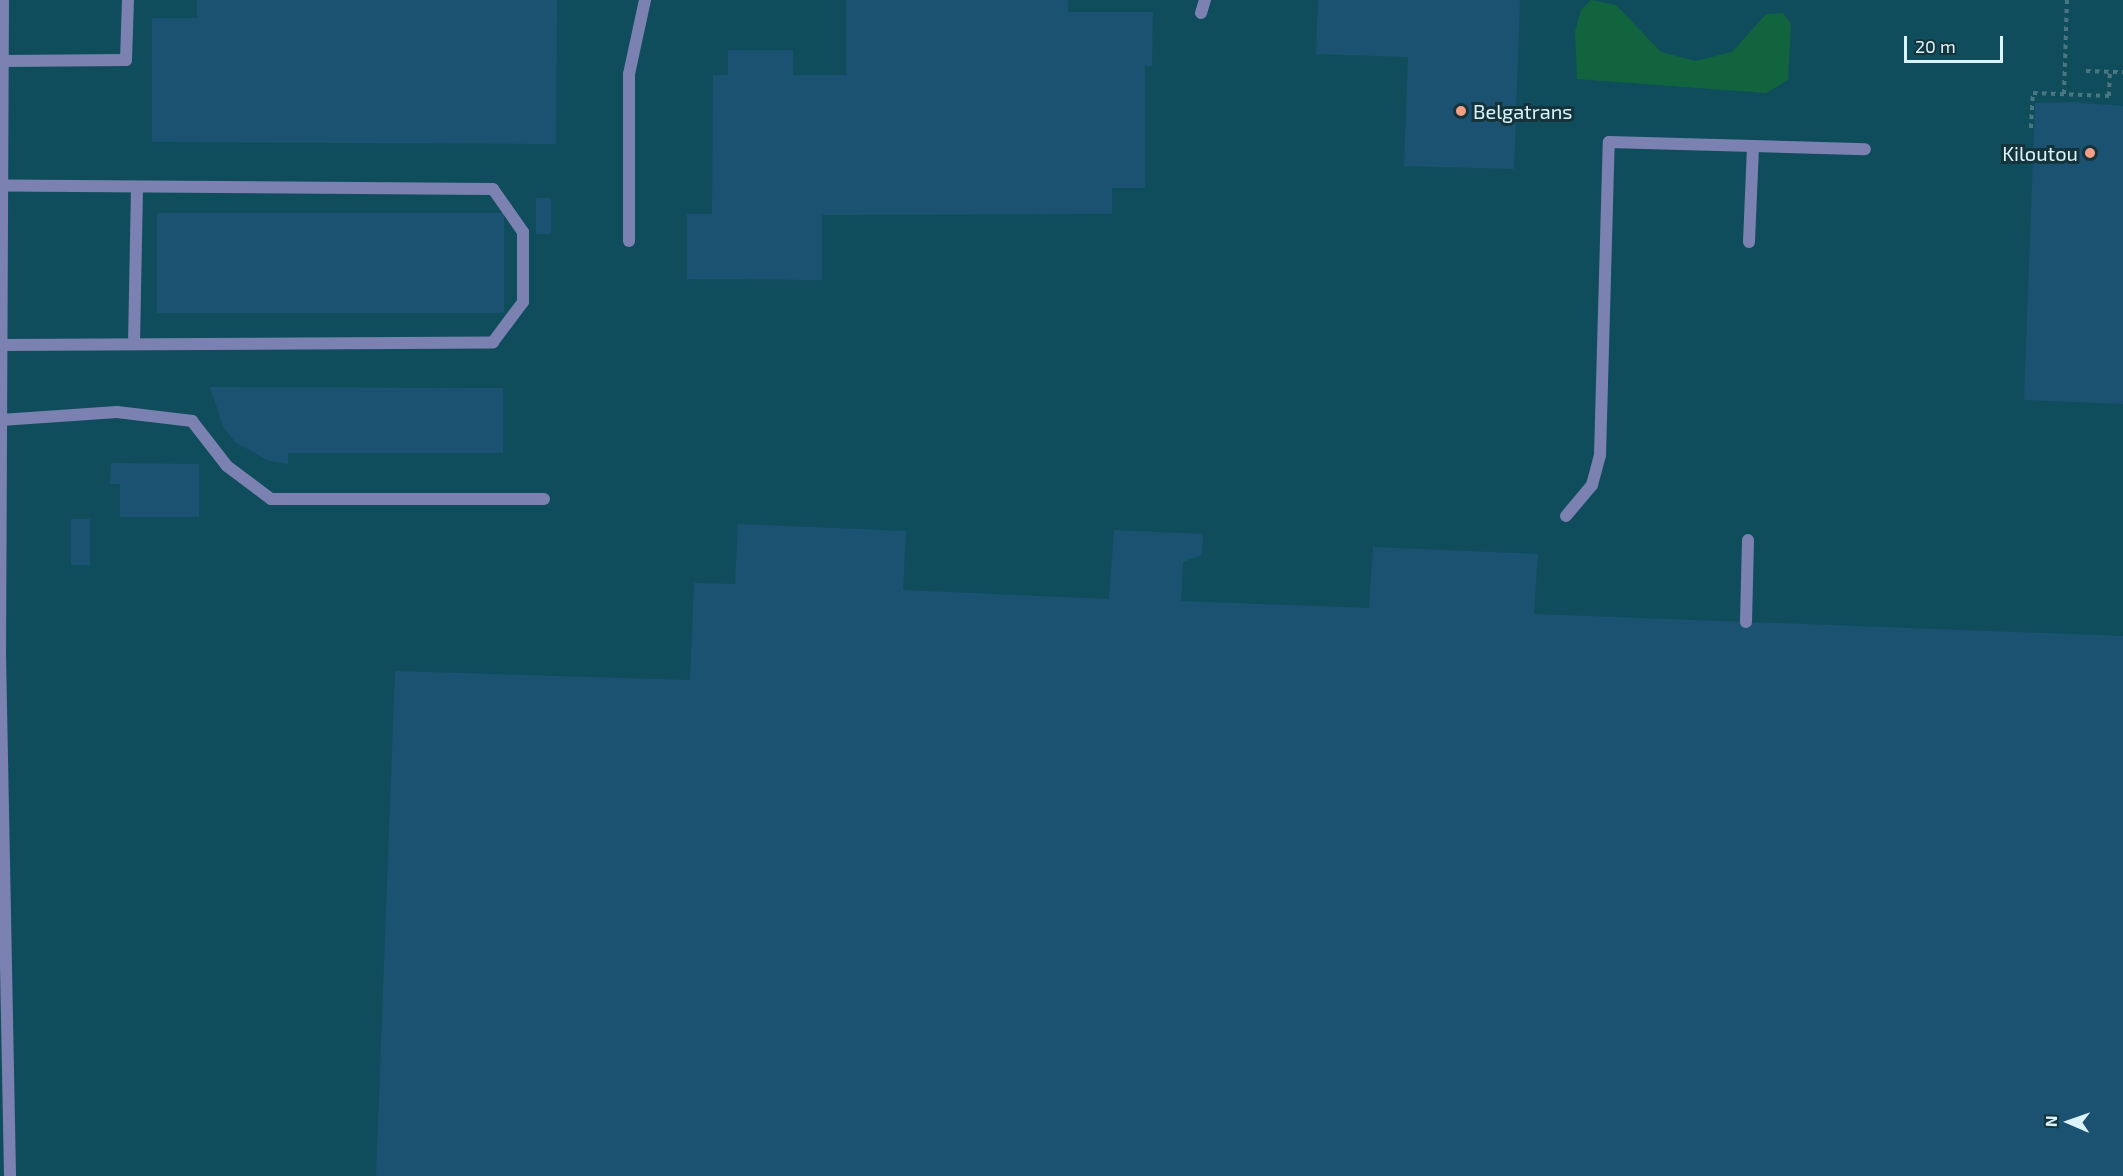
<!DOCTYPE html>
<style>
body{margin:0}
#map{position:relative;width:2123px;height:1176px;overflow:hidden;background:#093f4c;font-family:"Exo 2",sans-serif}
div>[style]{position:absolute}
[style*='--x']{left:calc(var(--x)*1px);top:calc(var(--y)*1px);width:calc(var(--w)*1px);rotate:calc(var(--a)*1deg)}
.built>*{inset:0;background:#0f4d5c;transform-origin:0 0}
.water>*{inset:0;background:#12643f}
.building>*{inset:0;background:#1c5271;transform-origin:0 0}
.path>*{height:4px;margin-top:-2px;transform-origin:0;background:repeating-linear-gradient(90deg,#497681 0 4.5px,transparent 0 9px)}
.service>*{height:12px;margin:-6px;padding:0 6px;transform-origin:6px;border-radius:6px;background:#7b82b1}
.tertiary>*{height:12px;margin:-6px;padding:0 6px;transform-origin:6px;border-radius:6px;background:#7b82b1}
.dots>*{width:16px;height:16px;translate:-50% -50%;box-sizing:border-box;border:3px solid #15333b;border-radius:50%}
span{translate:-50% -50%;white-space:nowrap;text-align:center;line-height:1.15;-webkit-text-stroke:6px #15333b;paint-order:stroke}
.poi-label{font-size:20px;color:#dbf4fc}
.left{translate:0 -50%;text-align:left}
.right{translate:-100% -50%;text-align:right}
.north{position:absolute;left:2039px;top:1092px;width:60px;height:60px;-webkit-text-stroke:4px #15333b;paint-order:stroke;rotate:272deg;font-size:16px;font-weight:700;line-height:24px;text-align:center;color:#dbf4fc}
.north::after{content:'';display:block;margin:auto;width:21px;height:27px;background:#dbf4fc;clip-path:polygon(50% 0,100% 100%,50% 72%,0 100%)}
.scale{position:absolute;left:1904px;top:36px;width:99px;height:27px;box-sizing:border-box;border:3px solid #dbf4fc;border-top:0;padding-left:8px;font-size:18px;line-height:21px;white-space:nowrap;color:#dbf4fc;-webkit-text-stroke:4px #15333b;paint-order:stroke}
</style>
<div id="map">
<div class="built">
<div style="left:0;top:0;width:2123px;height:1176px"></div>
</div>
<div class="water">
<div style="clip-path:polygon(1591px 0,1616px 5px,1661px 52px,1695px 61px,1732px 52px,1766px 14px,1783px 13px,1791px 24px,1788px 80px,1766px 93px,1577px 79px,1575px 32px,1581px 10px)"></div>
</div>
<div class="building">
<div style="clip-path:polygon(197px 0,557px 0,556px 144px,152px 142px,152px 18px,197px 18px)"></div>
<div style="clip-path:polygon(846px 0,1068px 0,1068px 12px,1153px 12px,1152px 66px,1145px 66px,1145px 188px,1112px 188px,1112px 214px,822px 215px,822px 280px,687px 279px,687px 214px,712px 214px,713px 75px,728px 75px,728px 50px,793px 50px,793px 75px,846px 75px)"></div>
<div style="clip-path:polygon(1318px 0,1520px 0,1514px 169px,1404px 166px,1408px 57px,1316px 54px)"></div>
<div style="clip-path:polygon(2070px 102px,2123px 106px,2123px 404px,2024px 400px,2035px 103px)"></div>
<div style="left:536px;top:198px;width:15px;height:36px"></div>
<div style="left:157px;top:213px;width:347px;height:100px"></div>
<div style="clip-path:polygon(210px 387px,503px 388px,503px 453px,288px 453px,288px 464px,269px 461px,235px 442px,223px 426px)"></div>
<div style="clip-path:polygon(111px 463px,199px 464px,199px 517px,120px 517px,120px 484px,110px 484px)"></div>
<div style="left:71px;top:519px;width:19px;height:46px"></div>
<div style="clip-path:polygon(738px 524px,906px 531px,903px 590px,1109px 599px,1114px 530px,1203px 534px,1202px 555px,1183px 562px,1181px 601px,1369px 608px,1373px 547px,1538px 554px,1534px 614px,2123px 636px,2123px 1176px,376px 1176px,395px 671px,690px 680px,694px 583px,735px 584px)"></div>
</div>
<div class="path">
<div style="--x:2086;--y:71;--w:37;--a:2"></div>
<div style="--x:2064;--y:94;--w:94;--a:-88.2"></div>
<div style="--x:2031;--y:128;--w:35;--a:-87"></div>
<div style="--x:2033;--y:93;--w:76;--a:2.3"></div>
<div style="--x:2109;--y:96;--w:24;--a:-88"></div>
</div>
<div class="service">
<div style="--x:1201;--y:13;--w:14;--a:-73"></div>
<div style="--x:3;--y:61;--w:123;--a:-0.5"></div>
<div style="--x:126;--y:60;--w:60;--a:-88.1"></div>
<div style="--x:629;--y:241;--w:167;--a:-90"></div>
<div style="--x:629;--y:74;--w:76;--a:-77.8"></div>
<div style="--x:1749;--y:242;--w:96;--a:-87.6"></div>
<div style="--x:134;--y:344;--w:157;--a:-88.9"></div>
<div style="--x:0;--y:345;--w:493;--a:-0.3"></div>
<div style="--x:493;--y:342;--w:50;--a:-53.1"></div>
<div style="--x:523;--y:302;--w:70;--a:-90"></div>
<div style="--x:523;--y:232;--w:52;--a:-124.9"></div>
<div style="--x:493;--y:189;--w:491;--a:-179.6"></div>
<div style="--x:1;--y:420;--w:116;--a:-3.9"></div>
<div style="--x:117;--y:412;--w:76;--a:6.8"></div>
<div style="--x:192;--y:421;--w:57;--a:52.1"></div>
<div style="--x:227;--y:466;--w:55;--a:36.9"></div>
<div style="--x:271;--y:499;--w:273;--a:0"></div>
<div style="--x:1566;--y:516;--w:40;--a:-50"></div>
<div style="--x:1592;--y:485;--w:31;--a:-75"></div>
<div style="--x:1600;--y:455;--w:313;--a:-88.4"></div>
<div style="--x:1609;--y:142;--w:256;--a:1.6"></div>
<div style="--x:1746;--y:622;--w:82;--a:-88.6"></div>
</div>
<div class="tertiary">
<div style="--x:3;--y:0;--w:654;--a:90.26"></div>
<div style="--x:0;--y:654;--w:522;--a:88.9"></div>
</div>
<div class="dots">
<div style="left:1461px;top:111px;background:#f39f85"></div>
<div style="left:2090px;top:153px;background:#f39f85"></div>
</div>
<div class="poi-label">
<span class="left" style="left:1473px;top:111px">Belgatrans</span>
<span class="right" style="left:2078px;top:153px">Kiloutou</span>
</div>
<div class="north">N</div>
<div class="scale">20 m</div>
</div>
